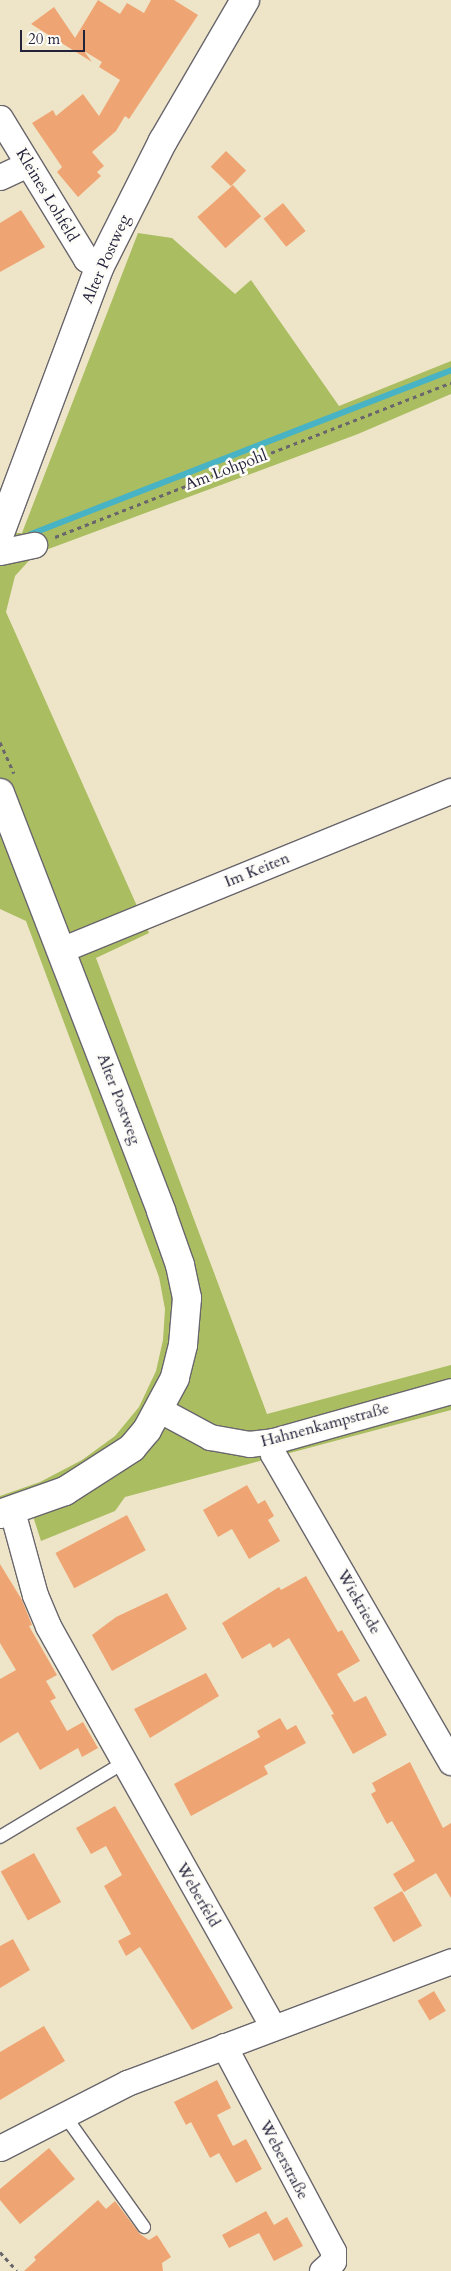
<!DOCTYPE html>
<meta charset="utf-8">
<style>
body{margin:0}
#map{position:relative;width:451px;height:2271px;overflow:hidden;background:#eee5c8;font-family:Cardo,serif}
div>[style]{position:absolute}
[style*='--x']{left:calc(var(--x)*1px);top:calc(var(--y)*1px);width:calc(var(--w)*1px);rotate:calc(var(--a)*1deg)}
.green>*{inset:0;background:#aabd61}
.stream>*{height:6px;margin:-3px;padding:0 3px;transform-origin:3px;border-radius:3px;background:#48b3c5}
.building>*{inset:0;background:#efa573;transform-origin:0 0}
.path>*{height:3px;margin-top:-1.5px;transform-origin:0;background:repeating-linear-gradient(90deg,#69666c 0 4px,transparent 0 8px)}
.roads{filter:drop-shadow(1px 0 #69666c) drop-shadow(-1px 0 #69666c) drop-shadow(0 1px #69666c) drop-shadow(0 -1px #69666c)}
.service>*{height:12px;margin:-6px;padding:0 6px;transform-origin:6px;border-radius:6px;background:#fff}
.minor>*{height:25px;margin:-12.5px;padding:0 12.5px;transform-origin:12.5px;border-radius:12.5px;background:#fff}
.tertiary>*{height:28px;margin:-14px;padding:0 14px;transform-origin:14px;border-radius:14px;background:#fff}
span{translate:-50% -50%;white-space:nowrap;text-align:center;line-height:1.15;-webkit-text-stroke:5px #fdfcf7;paint-order:stroke}
.street-label{font-size:16px;color:#22223b}
.scale{position:absolute;left:20px;top:30px;width:65px;height:22px;box-sizing:border-box;border:2px solid #22223b;border-top:0;padding-left:6px;font-size:15px;line-height:18px;white-space:nowrap;color:#22223b;-webkit-text-stroke:4px #fdfcf7;paint-order:stroke}
</style>
<div id="map">
<div class="green">
<div style="clip-path:polygon(138px 233px,172px 238px,235px 294px,251px 280px,339px 406px,451px 361px,451px 394px,358px 434px,35px 554px,15px 576px,6px 612px,149px 933px,96px 958px,267px 1414px,451px 1365px,451px 1410px,125px 1497px,115px 1511px,41px 1541px,33px 1516px,0 1523px,0 1496px,40px 1482px,82px 1460px,115px 1436px,139px 1407px,156px 1371px,163px 1340px,165px 1309px,159px 1277px,26px 921px,0 909px,0 533px,22px 533px)"></div>
</div>
<div class="stream">
<div style="--x:31;--y:534;--w:451;--a:-21.3"></div>
</div>
<div class="building">
<div style="clip-path:polygon(98px 0,120px 14px,127px 3px,144px 13px,151px 0,174px 0,198px 15px,129px 119px,125px 116px,116px 131px,92px 152px,104px 166px,97px 172px,101px 176px,78px 197px,57px 172px,62px 167px,32px 123px,53px 110px,56px 116px,83px 94px,99px 116px,120px 80px,99px 67px,102px 62px,84px 51px,92px 62px,31px 24px,54px 7px,75px 38px)"></div>
<div style="left:226px;top:151px;width:28px;height:22px;rotate:44deg"></div>
<div style="left:233px;top:185px;width:42px;height:48px;rotate:48deg"></div>
<div style="left:283px;top:203px;width:36px;height:25px;rotate:51deg"></div>
<div style="clip-path:polygon(21px 210px,45px 247px,0 272px,0 223px)"></div>
<div style="clip-path:polygon(247px 1485px,258px 1504px,265px 1500px,274px 1516px,268px 1520px,280px 1541px,249px 1559px,232px 1529px,218px 1537px,203px 1510px)"></div>
<div style="left:127px;top:1515px;width:40px;height:81px;rotate:62deg"></div>
<div style="clip-path:polygon(0 1564px,22px 1600px,32px 1625px,29px 1626px,57px 1675px,46px 1681px,56px 1698px,50px 1701px,67px 1731px,83px 1722px,98px 1748px,82px 1757px,78px 1748px,40px 1770px,18px 1732px,0 1743px,0 1679px,16px 1670px,0 1643px)"></div>
<div style="clip-path:polygon(306px 1576px,338px 1632px,342px 1630px,360px 1661px,337px 1674px,354px 1702px,366px 1696px,387px 1735px,353px 1754px,331px 1715px,334px 1714px,289px 1638px,273px 1648px,270px 1643px,242px 1659px,222px 1623px,279px 1587px,281px 1590px)"></div>
<div style="clip-path:polygon(167px 1593px,187px 1629px,112px 1671px,92px 1635px,116px 1617px)"></div>
<div style="clip-path:polygon(206px 1673px,219px 1696px,150px 1738px,134px 1709px)"></div>
<div style="clip-path:polygon(280px 1718px,287px 1730px,296px 1725px,306px 1743px,264px 1766px,268px 1774px,191px 1816px,174px 1784px,260px 1737px,257px 1731px)"></div>
<div style="clip-path:polygon(410px 1762px,443px 1828px,451px 1823px,451px 1898px,436px 1873px,404px 1892px,393px 1874px,415px 1861px,392px 1821px,387px 1824px,371px 1794px,376px 1791px,372px 1783px)"></div>
<div style="clip-path:polygon(115px 1806px,233px 2008px,192px 2030px,140px 1947px,126px 1956px,118px 1941px,131px 1934px,104px 1886px,122px 1875px,106px 1846px,91px 1854px,76px 1828px)"></div>
<div style="left:34px;top:1853px;width:56px;height:38px;rotate:61deg"></div>
<div style="left:402px;top:1891px;width:40px;height:33px;rotate:60deg"></div>
<div style="clip-path:polygon(13px 1939px,30px 1970px,0 1988px,0 1946px)"></div>
<div style="left:434px;top:1991px;width:23px;height:19px;rotate:59deg"></div>
<div style="clip-path:polygon(44px 2026px,65px 2061px,0 2100px,0 2052px)"></div>
<div style="clip-path:polygon(217px 2080px,231px 2108px,217px 2115px,233px 2146px,246px 2139px,262px 2169px,236px 2183px,219px 2153px,210px 2158px,191px 2122px,186px 2125px,174px 2102px)"></div>
<div style="clip-path:polygon(49px 2148px,75px 2179px,20px 2224px,0 2200px,0 2189px)"></div>
<div style="clip-path:polygon(98px 2200px,106px 2209px,115px 2201px,140px 2234px,149px 2240px,157px 2235px,171px 2257px,162px 2263px,163px 2271px,24px 2271px,36px 2260px,34px 2257px)"></div>
<div style="clip-path:polygon(266px 2211px,274px 2225px,287px 2217px,303px 2246px,274px 2261px,259px 2233px,229px 2248px,222px 2235px)"></div>
</div>
<div class="path">
<div style="--x:55;--y:537;--w:425;--a:-21.3"></div>
<div style="--x:0;--y:742;--w:34;--a:66"></div>
<div style="--x:0;--y:2252;--w:25;--a:48"></div>
</div>
<div class="roads">
<div class="service">
<div style="--x:0;--y:1837;--w:144;--a:-31"></div>
<div style="--x:63;--y:2113;--w:140;--a:54.6"></div>
</div>
<div class="minor">
<div style="--x:0;--y:118;--w:165;--a:58.6"></div>
<div style="--x:86;--y:259;--w:16;--a:27"></div>
<div style="--x:0;--y:177;--w:29;--a:-25"></div>
<div style="--x:0;--y:552;--w:35;--a:-12"></div>
<div style="--x:63;--y:949;--w:419;--a:-22.2"></div>
<div style="--x:160;--y:1410;--w:57;--a:28.4"></div>
<div style="--x:210;--y:1437;--w:40;--a:10"></div>
<div style="--x:249;--y:1444;--w:24;--a:-7"></div>
<div style="--x:273;--y:1441;--w:185;--a:-15.7"></div>
<div style="--x:273;--y:1441;--w:13;--a:90"></div>
<div style="--x:273;--y:1454;--w:356;--a:60"></div>
<div style="--x:12;--y:1511;--w:87;--a:74.7"></div>
<div style="--x:35;--y:1595;--w:34;--a:67"></div>
<div style="--x:48;--y:1626;--w:460;--a:60.7"></div>
<div style="--x:224;--y:2046;--w:232;--a:62"></div>
<div style="--x:333;--y:2251;--w:10;--a:90"></div>
<div style="--x:333;--y:2261;--w:15;--a:138"></div>
<div style="--x:0;--y:2148;--w:143;--a:-27.1"></div>
<div style="--x:127;--y:2083;--w:346;--a:-20.6"></div>
</div>
<div class="tertiary">
<div style="--x:0;--y:533;--w:285;--a:-69.5"></div>
<div style="--x:100;--y:266;--w:140;--a:-63.3"></div>
<div style="--x:163;--y:141;--w:163;--a:-59.8"></div>
<div style="--x:0;--y:793;--w:448;--a:68.9"></div>
<div style="--x:161;--y:1211;--w:57;--a:70.6"></div>
<div style="--x:180;--y:1265;--w:34;--a:78"></div>
<div style="--x:187;--y:1298;--w:47;--a:94.9"></div>
<div style="--x:183;--y:1345;--w:34;--a:104"></div>
<div style="--x:175;--y:1378;--w:59;--a:118.3"></div>
<div style="--x:147;--y:1430;--w:23;--a:130"></div>
<div style="--x:132;--y:1448;--w:80;--a:147.3"></div>
<div style="--x:65;--y:1491;--w:69;--a:160.5"></div>
</div>
</div>
<div class="street-label">
<span style="left:47px;top:195px;rotate:59deg">Kleines Lohfeld</span>
<span style="left:106px;top:259px;rotate:-66deg">Alter Postweg</span>
<span style="left:226px;top:470px;rotate:-21deg">Am Lohpohl</span>
<span style="left:257px;top:870px;rotate:-22deg">Im Keiten</span>
<span style="left:119px;top:1099px;rotate:69deg">Alter Postweg</span>
<span style="left:325px;top:1425px;rotate:-15deg">Hahnenkampstraße</span>
<span style="left:359px;top:1602px;rotate:60deg">Wiekriede</span>
<span style="left:198px;top:1895px;rotate:60deg">Weberfeld</span>
<span style="left:284px;top:2160px;rotate:62deg">Weberstraße</span>
</div>
<div class="scale">20 m</div>
</div>
